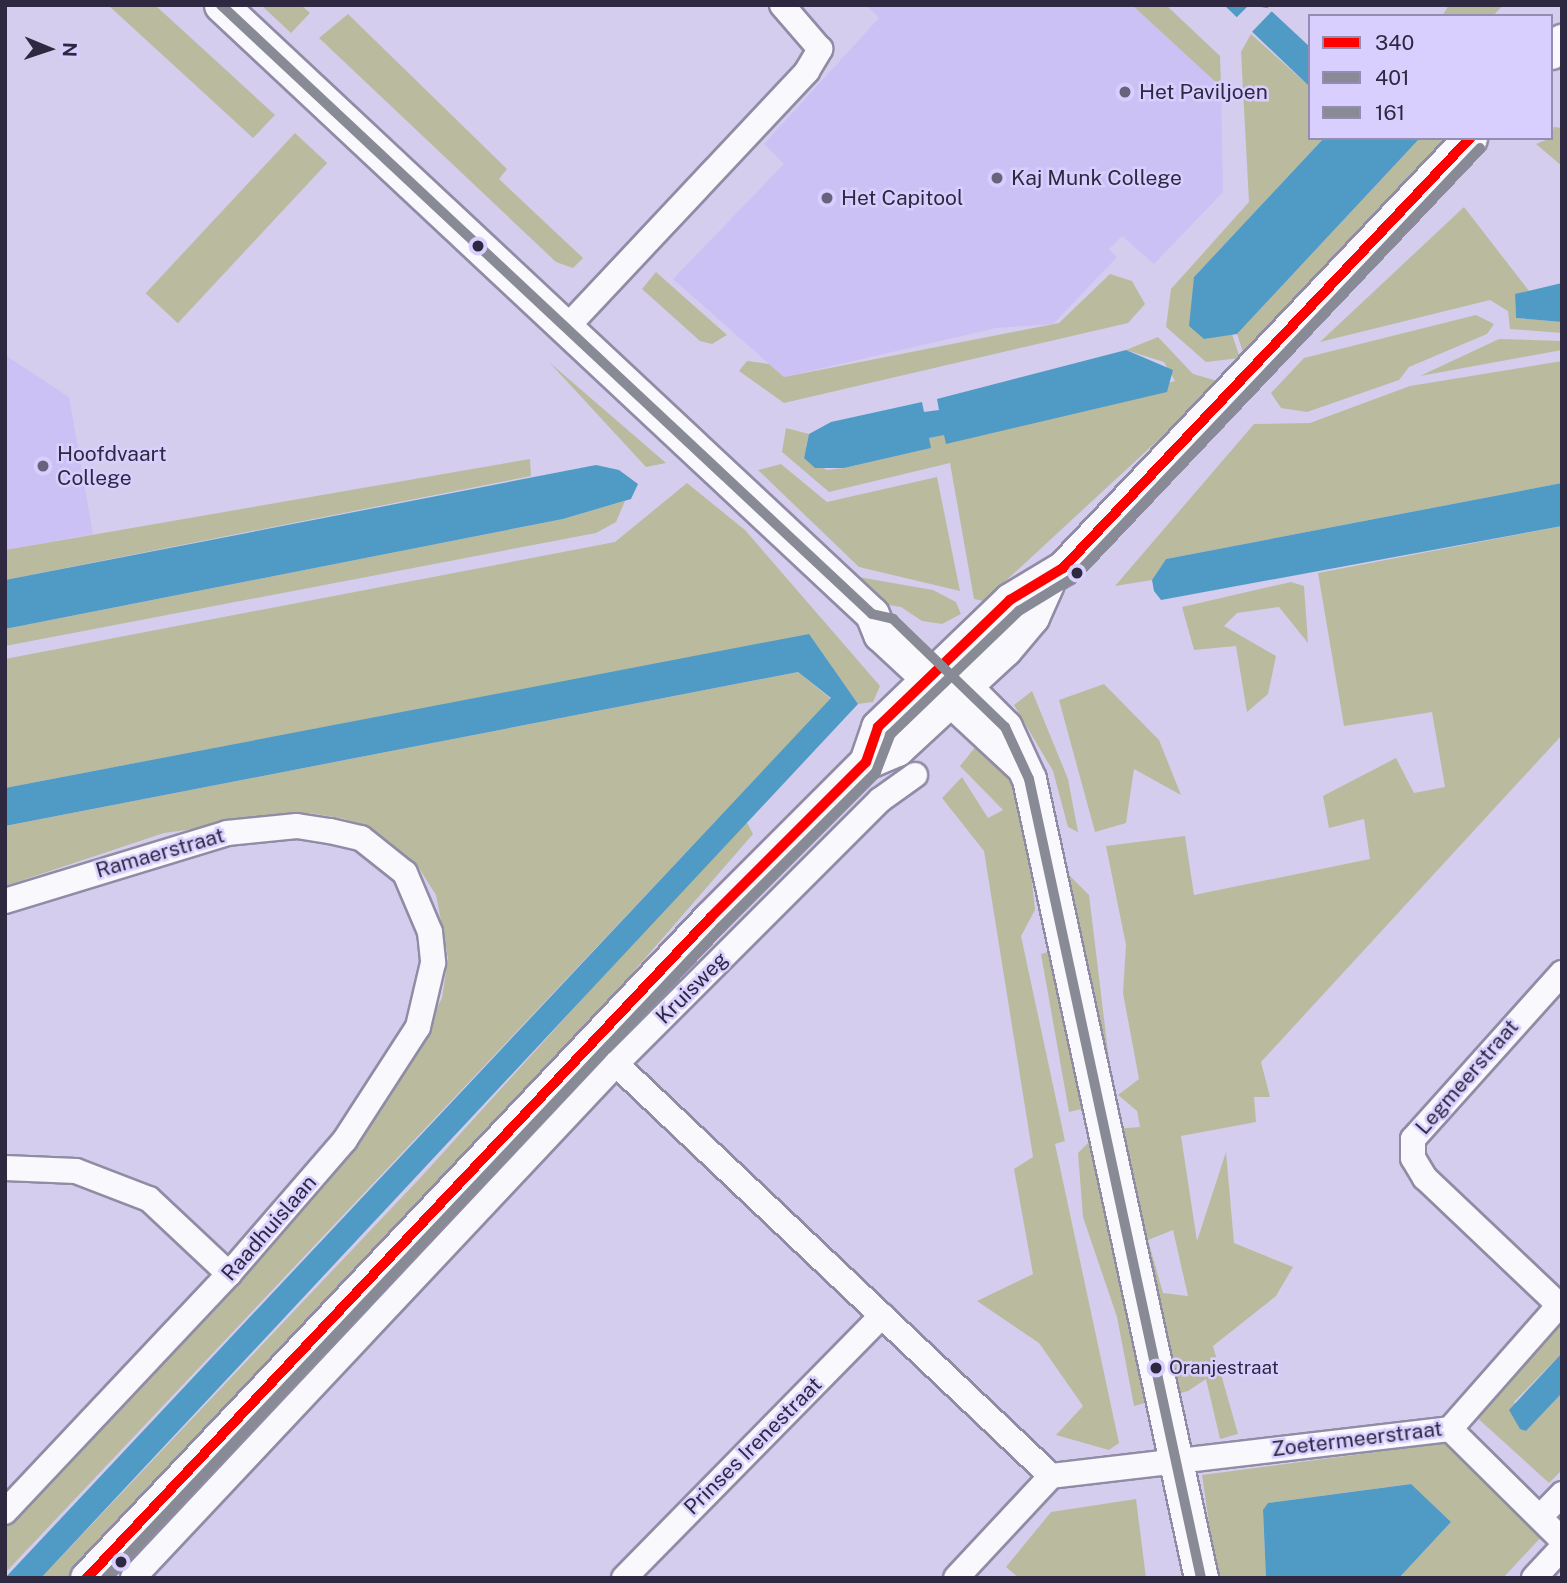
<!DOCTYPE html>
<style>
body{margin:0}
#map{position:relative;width:1567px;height:1583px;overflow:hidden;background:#d4cdee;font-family:"Public Sans",sans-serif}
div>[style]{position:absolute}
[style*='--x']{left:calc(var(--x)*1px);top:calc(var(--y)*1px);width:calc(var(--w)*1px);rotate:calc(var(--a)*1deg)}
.built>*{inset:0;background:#ccc1f4}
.green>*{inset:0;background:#babb9e;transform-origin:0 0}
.water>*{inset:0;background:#509bc5}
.pier>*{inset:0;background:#d4cdee}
.roads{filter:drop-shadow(2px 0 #918ca5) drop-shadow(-2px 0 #918ca5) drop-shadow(0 2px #918ca5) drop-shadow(0 -2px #918ca5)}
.street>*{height:24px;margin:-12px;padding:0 12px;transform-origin:12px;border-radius:12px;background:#f9f8fc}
.secondary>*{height:33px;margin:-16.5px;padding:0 16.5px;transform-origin:16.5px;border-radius:16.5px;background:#f9f8fc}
.bus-1>*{height:10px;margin:-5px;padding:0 5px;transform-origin:5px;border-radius:5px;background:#f00}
.bus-2>*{height:10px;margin:-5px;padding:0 5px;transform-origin:5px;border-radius:5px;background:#888a95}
.bus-3>*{height:10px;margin:-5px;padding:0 5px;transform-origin:5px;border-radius:5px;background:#888a95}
.dots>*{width:19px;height:19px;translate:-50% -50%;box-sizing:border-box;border:4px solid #d8cfff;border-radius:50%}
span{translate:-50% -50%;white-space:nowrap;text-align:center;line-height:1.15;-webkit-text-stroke:5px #d8cfff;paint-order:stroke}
.bus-label{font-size:19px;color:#2e2940}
.left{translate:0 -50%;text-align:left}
.poi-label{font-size:21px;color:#2e2940}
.street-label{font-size:21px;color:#2e2940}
.frame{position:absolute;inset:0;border:7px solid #2e2940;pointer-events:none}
.legend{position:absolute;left:1308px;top:14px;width:245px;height:126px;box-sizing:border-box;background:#d8cfff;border:2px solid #948db3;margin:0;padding:9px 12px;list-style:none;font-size:21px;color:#2e2940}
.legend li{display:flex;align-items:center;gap:14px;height:35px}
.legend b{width:35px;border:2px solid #948db3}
.north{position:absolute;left:14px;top:14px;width:70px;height:70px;-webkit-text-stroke:5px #d8cfff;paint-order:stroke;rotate:92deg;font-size:19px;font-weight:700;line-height:28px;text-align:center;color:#2e2940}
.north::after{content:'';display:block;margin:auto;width:24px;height:32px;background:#2e2940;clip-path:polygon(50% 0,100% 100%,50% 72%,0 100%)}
</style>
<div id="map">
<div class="built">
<div style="clip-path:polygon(866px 5px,1132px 5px,1221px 87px,1223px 192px,1154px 264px,1122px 236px,1109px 249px,1117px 257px,1053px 324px,996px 328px,784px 377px,673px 279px,784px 164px,764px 144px,879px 18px)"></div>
<div style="clip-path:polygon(5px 355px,69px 397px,93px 534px,5px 550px)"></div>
</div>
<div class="green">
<div style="clip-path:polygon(108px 5px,155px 5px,275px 115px,253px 138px)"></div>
<div style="clip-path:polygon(261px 5px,301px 5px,310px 13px,291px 33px)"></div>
<div style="clip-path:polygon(1132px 5px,1166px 5px,1220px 56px,1221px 87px)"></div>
<div style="clip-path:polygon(1449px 5px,1503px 5px,1493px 16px,1442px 16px)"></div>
<div style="clip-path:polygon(348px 14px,507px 169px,499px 179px,583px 258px,573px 268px,556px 262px,319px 38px)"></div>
<div style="clip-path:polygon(1251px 34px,1310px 87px,1310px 138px,1324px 138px,1194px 277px,1204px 339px,1232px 334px,1240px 358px,1206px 362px,1166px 327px,1171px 289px,1249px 202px,1241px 52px)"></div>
<div style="clip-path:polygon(1554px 127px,1562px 128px,1562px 166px,1536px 144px,1551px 138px)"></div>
<div style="left:295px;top:133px;width:44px;height:219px;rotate:43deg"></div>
<div style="clip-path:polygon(1420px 138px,1453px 138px,1245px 358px,1237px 334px)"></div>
<div style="clip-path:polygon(1464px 207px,1529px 291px,1515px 295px,1516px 318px,1562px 322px,1562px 333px,1510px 329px,1508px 311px,1490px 300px,1320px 342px)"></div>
<div style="clip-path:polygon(656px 272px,727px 335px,712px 344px,700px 341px,642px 289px)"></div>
<div style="clip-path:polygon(1110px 274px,1132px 281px,1145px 304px,1128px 323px,784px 403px,739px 371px,747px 361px,769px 364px,784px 377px,1059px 323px)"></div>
<div style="clip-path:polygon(1476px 315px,1494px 324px,1487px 334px,1409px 367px,1399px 380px,1307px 412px,1281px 408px,1271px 393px,1304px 358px)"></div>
<div style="clip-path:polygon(1158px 337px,1193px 374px,1221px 382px,984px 601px,974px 599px,950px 463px,829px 492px,782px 452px,786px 428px,809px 434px,804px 458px,827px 470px,844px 468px,930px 448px,929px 438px,945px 434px,946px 443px,1175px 381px,1164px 362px,1126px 350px)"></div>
<div style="clip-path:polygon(1499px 339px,1562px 341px,1562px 350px,1420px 376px)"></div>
<div style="clip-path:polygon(1562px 361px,1562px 483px,1166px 559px,1152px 580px,1115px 586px,1254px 424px,1310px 423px,1410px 386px)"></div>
<div style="clip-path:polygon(549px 362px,666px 463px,646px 467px)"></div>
<div style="clip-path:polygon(530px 459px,531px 476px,5px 580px,5px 550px)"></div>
<div style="clip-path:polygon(781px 464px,827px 502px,937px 477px,960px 591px,859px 567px,758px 470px)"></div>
<div style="clip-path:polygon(687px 483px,745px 530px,880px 686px,873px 702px,858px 704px,808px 635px,5px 788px,5px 659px,615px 542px)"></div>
<div style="clip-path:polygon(625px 501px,616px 522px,596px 533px,5px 646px,5px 629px,563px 519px)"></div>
<div style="clip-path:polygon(evenodd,1562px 526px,1562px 735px,1261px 1062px,1270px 1097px,1254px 1097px,1256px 1122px,1181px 1136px,1197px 1241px,1226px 1152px,1234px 1243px,1293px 1267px,1276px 1296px,1213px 1346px,1238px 1434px,1220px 1439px,1206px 1379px,1188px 1391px,1134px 1406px,1117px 1317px,1083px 1217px,1078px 1153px,1101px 1130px,1140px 1127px,1137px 1111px,1118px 1095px,1139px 1079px,1123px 993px,1126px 945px,1106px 846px,1185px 836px,1194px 895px,1370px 859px,1364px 819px,1329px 828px,1323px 796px,1396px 758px,1414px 793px,1445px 787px,1432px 712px,1344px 726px,1318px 573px,1562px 526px,1173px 1230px,1188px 1296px,1163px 1293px,1148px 1240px,1173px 1230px)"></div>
<div style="clip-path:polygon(858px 577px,933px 590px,956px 602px,961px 614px,942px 624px,922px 621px,901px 607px,870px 602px,856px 587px)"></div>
<div style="clip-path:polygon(1291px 582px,1304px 586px,1308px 643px,1279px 607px,1237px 613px,1224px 626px,1276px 656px,1268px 694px,1247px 712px,1236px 646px,1194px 650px,1182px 607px)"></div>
<div style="clip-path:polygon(798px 672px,831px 699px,5px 1573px,5px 1529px,279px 1234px,391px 1096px,442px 998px,448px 958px,436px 895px,417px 865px,379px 834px,345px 819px,310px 813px,164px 833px,5px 886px,5px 826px)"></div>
<div style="clip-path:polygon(1104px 684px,1159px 740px,1181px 795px,1134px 769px,1126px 823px,1095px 832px,1059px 700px)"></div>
<div style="clip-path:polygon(1032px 691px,1068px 779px,1078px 832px,1068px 827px,1053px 771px,1014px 705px)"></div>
<div style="clip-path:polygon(981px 740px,1014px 785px,1026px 825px,1035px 910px,1021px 936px,1065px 1141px,1055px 1144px,1119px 1443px,1109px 1450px,1056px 1435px,1083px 1406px,1039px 1343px,977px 1301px,1033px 1274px,1014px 1169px,1033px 1157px,984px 851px,942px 798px,962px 777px,988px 818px,1003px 810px,960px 766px)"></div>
<div style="clip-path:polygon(745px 819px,753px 834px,563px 1053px,69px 1578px,41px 1578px,422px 1176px)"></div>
<div style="clip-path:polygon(1062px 868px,1089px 895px,1114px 1101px,1069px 1112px,1041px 954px,1052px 951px)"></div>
<div style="clip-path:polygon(1562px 1320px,1562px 1353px,1514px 1402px,1526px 1431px,1562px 1393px,1562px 1470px,1549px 1483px,1473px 1414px)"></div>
<div style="clip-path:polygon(1446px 1443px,1544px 1534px,1503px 1578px,1399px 1578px,1451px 1522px,1410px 1484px,1268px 1503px,1263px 1511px,1266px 1578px,1217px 1578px,1202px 1475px)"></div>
<div style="clip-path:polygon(1136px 1499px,1146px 1578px,1019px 1578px,1006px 1567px,1051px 1512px)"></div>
</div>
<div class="water">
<div style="clip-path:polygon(1224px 5px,1265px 5px,1310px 47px,1310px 87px)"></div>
<div style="clip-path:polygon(1324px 138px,1420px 138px,1237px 334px,1204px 339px,1189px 326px,1194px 277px)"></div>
<div style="clip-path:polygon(1562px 283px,1562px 322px,1516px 318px,1515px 294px)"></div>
<div style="clip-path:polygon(1126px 350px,1173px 370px,1167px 392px,946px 444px,944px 435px,929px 438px,931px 448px,844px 468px,815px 468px,804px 458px,809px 434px,831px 422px,922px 402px,924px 412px,939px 410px,937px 399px)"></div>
<div style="clip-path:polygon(596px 465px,619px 470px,638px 484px,631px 499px,563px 519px,5px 629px,5px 580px)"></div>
<div style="clip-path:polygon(1562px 483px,1562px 526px,1161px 600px,1154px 591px,1152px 580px,1166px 559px)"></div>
<div style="clip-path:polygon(809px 634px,858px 704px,41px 1578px,5px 1578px,831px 698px,798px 672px,5px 826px,5px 788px)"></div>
<div style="clip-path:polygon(1562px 1353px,1562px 1393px,1526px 1431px,1520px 1429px,1509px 1410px)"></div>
<div style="clip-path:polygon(1411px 1484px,1451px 1522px,1399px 1578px,1266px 1578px,1263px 1510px,1268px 1503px)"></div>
</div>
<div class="pier">
<div style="clip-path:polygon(1249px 5px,1274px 9px,1248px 36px,1234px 20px)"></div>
</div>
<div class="roads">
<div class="street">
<div style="--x:567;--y:327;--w:351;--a:-46.8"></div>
<div style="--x:807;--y:71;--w:26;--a:-59"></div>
<div style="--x:820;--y:49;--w:58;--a:-130.8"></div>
<div style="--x:5;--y:901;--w:232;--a:-17"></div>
<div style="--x:227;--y:833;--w:70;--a:-5.7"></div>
<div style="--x:297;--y:826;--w:33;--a:9"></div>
<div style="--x:330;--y:831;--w:32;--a:13"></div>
<div style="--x:361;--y:838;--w:56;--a:38.5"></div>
<div style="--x:405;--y:873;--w:64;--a:67"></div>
<div style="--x:430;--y:932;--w:31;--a:84"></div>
<div style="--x:433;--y:963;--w:66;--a:103.2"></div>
<div style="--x:418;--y:1027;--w:135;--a:122.9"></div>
<div style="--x:345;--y:1140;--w:177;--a:130.9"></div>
<div style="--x:229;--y:1274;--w:327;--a:133.3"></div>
<div style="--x:616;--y:1064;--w:599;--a:43.44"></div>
<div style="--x:5;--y:1168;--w:71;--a:2.4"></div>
<div style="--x:76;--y:1171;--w:78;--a:21"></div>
<div style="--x:149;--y:1199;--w:110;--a:43.2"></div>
<div style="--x:1559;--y:1305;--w:185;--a:-136.5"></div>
<div style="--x:1425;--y:1178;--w:23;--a:-121"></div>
<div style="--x:1413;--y:1158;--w:19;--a:-90"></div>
<div style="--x:1413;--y:1139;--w:223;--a:-48.1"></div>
<div style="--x:1450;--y:1429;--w:158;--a:44.7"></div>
<div style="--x:1540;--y:1517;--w:32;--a:-46"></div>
<div style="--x:133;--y:1578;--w:705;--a:-46.78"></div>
<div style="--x:616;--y:1064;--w:373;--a:-45"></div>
<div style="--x:880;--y:800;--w:43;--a:-35.5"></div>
<div style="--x:624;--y:1578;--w:368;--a:-45.5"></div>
<div style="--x:956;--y:1578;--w:139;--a:-47"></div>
<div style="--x:1051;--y:1476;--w:402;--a:-6.7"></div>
<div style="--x:1450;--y:1429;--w:169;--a:-48.6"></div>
<div style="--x:1534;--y:1578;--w:41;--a:-47"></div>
</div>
<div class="secondary">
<div style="--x:221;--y:5;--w:891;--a:43.09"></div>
<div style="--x:872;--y:614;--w:22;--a:68"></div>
<div style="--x:880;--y:634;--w:191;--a:42.9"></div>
<div style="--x:1551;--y:52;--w:16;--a:-45"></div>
<div style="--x:950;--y:672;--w:78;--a:45"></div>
<div style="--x:1005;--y:727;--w:57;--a:65.2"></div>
<div style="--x:1029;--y:779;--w:817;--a:77.85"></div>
<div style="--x:866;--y:762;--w:37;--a:-71"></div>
<div style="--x:878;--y:727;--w:183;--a:-43.9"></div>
<div style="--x:1010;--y:600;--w:62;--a:-31.1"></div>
<div style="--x:1063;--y:568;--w:592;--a:-46.57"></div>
<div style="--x:87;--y:1578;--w:908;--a:-46.65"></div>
<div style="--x:710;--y:918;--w:221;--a:-45"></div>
<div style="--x:866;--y:762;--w:34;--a:-23"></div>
<div style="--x:897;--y:749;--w:147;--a:-42.8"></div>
<div style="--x:1005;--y:649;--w:42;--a:-49.8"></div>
<div style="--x:1032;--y:617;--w:37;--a:-66"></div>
</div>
</div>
<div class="bus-1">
<div style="--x:87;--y:1578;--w:908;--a:-46.65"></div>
<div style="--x:710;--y:918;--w:221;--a:-45"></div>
<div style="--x:866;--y:762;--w:37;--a:-71"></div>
<div style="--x:878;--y:727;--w:183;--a:-43.9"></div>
<div style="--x:1010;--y:600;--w:62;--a:-31.1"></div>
<div style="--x:1063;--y:568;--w:592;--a:-46.57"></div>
</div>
<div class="bus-2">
<div style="--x:106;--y:1578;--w:894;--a:-46.63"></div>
<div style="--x:720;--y:928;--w:221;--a:-45"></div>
<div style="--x:876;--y:772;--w:40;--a:-69"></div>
<div style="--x:890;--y:735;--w:179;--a:-43.9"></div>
<div style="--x:1019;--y:611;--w:63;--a:-31.4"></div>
<div style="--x:1073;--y:578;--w:592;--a:-46.57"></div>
</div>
<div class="bus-3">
<div style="--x:221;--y:5;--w:891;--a:43.09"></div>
<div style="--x:872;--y:614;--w:22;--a:13"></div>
<div style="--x:893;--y:619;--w:156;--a:44"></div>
<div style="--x:1005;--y:727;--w:57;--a:65.2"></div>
<div style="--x:1029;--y:779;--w:817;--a:77.85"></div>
</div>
<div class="dots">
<div style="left:1125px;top:92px;background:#68627d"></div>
<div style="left:997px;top:178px;background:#68627d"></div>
<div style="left:827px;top:198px;background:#68627d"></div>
<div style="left:478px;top:246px;background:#2e2940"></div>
<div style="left:43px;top:466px;background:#68627d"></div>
<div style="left:1077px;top:573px;background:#2e2940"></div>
<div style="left:1156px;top:1368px;background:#2e2940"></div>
<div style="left:121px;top:1562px;background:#2e2940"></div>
</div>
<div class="bus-label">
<span class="left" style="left:1169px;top:1368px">Oranjestraat</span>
</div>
<div class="poi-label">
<span class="left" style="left:1139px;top:92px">Het Paviljoen</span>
<span class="left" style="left:1011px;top:178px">Kaj Munk College</span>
<span class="left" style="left:841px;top:198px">Het Capitool</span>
<span class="left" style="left:57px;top:466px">Hoofdvaart<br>College</span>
</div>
<div class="street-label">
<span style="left:160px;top:853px;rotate:-16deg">Ramaerstraat</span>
<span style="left:692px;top:988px;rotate:-45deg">Kruisweg</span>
<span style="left:1467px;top:1077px;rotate:-49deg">Legmeerstraat</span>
<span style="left:269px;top:1228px;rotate:-49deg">Raadhuislaan</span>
<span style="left:1357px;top:1439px;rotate:-7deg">Zoetermeerstraat</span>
<span style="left:753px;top:1446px;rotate:-45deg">Prinses Irenestraat</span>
</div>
<div class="frame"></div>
<ul class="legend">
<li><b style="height:9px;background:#f00"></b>340</li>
<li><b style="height:9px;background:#888a95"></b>401</li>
<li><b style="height:9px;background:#888a95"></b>161</li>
</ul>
<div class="north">N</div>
</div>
